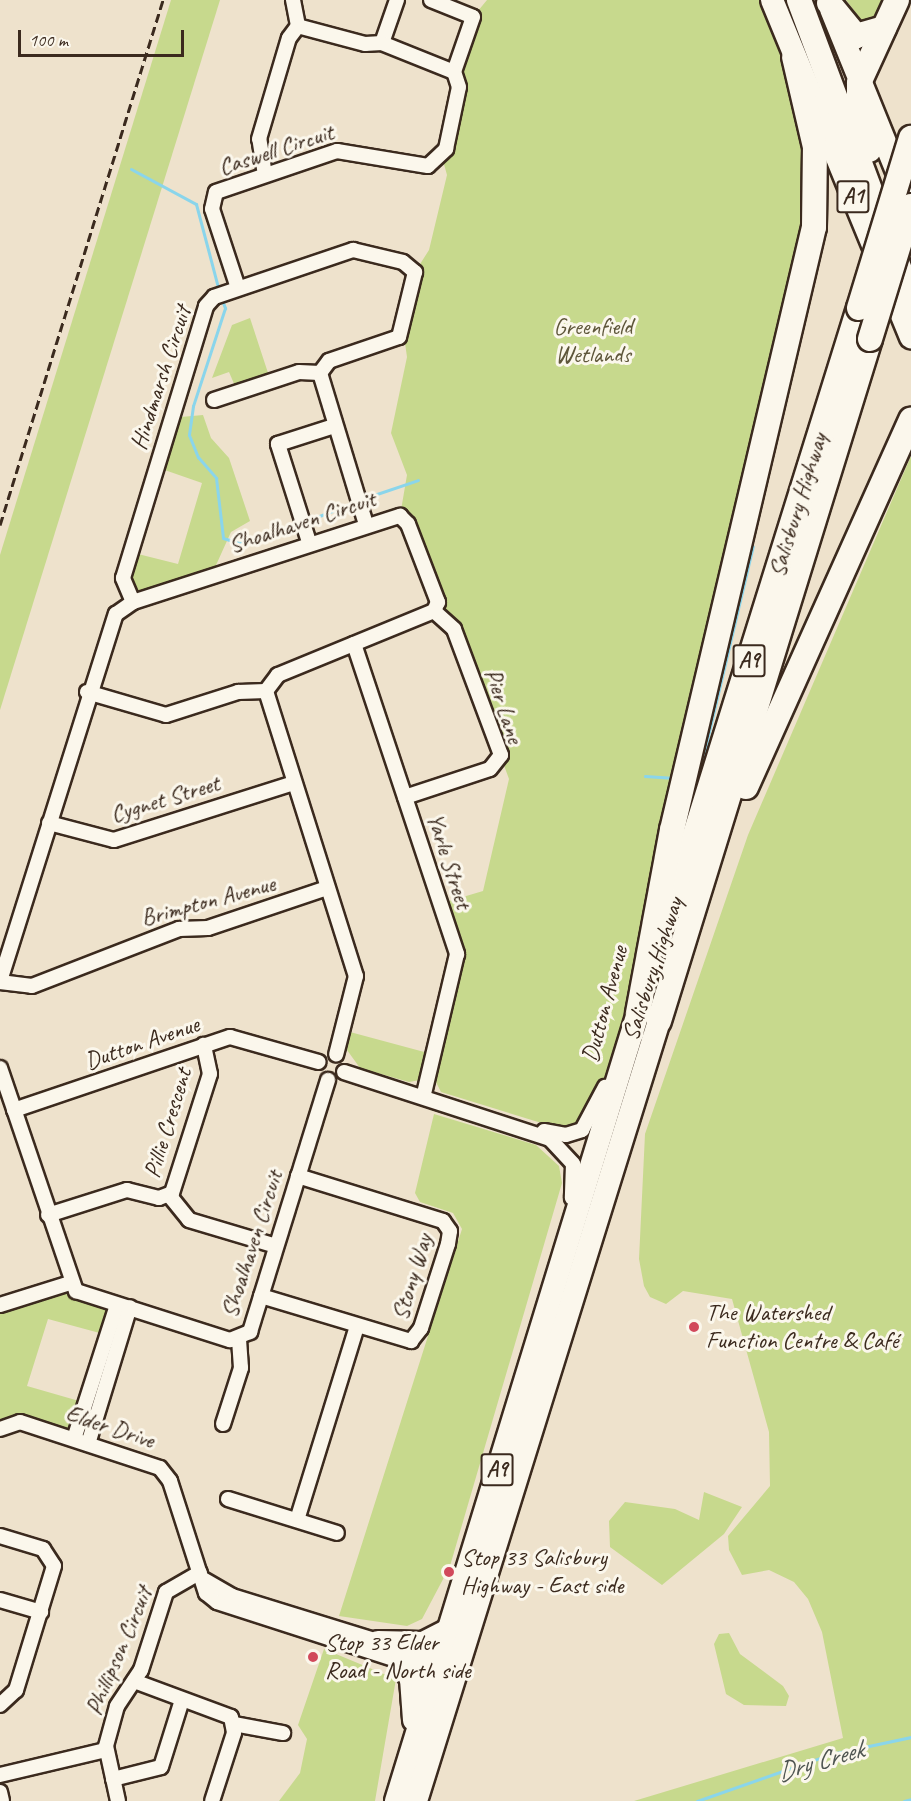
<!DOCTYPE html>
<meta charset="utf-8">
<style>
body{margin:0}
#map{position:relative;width:911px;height:1801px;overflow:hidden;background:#eee2cc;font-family:Caveat,sans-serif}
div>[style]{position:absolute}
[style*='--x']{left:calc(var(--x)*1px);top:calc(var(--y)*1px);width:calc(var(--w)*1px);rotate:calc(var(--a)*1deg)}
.green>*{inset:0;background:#c7d98d}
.stream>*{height:3px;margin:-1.5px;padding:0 1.5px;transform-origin:1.5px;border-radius:1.5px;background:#8ad5eb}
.roads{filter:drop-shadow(2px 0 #3b2a1e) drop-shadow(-2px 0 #3b2a1e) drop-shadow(0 2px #3b2a1e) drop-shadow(0 -2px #3b2a1e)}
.minor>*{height:14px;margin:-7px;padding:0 7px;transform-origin:7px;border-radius:7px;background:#fbf7ec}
.trunk>*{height:22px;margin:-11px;padding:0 11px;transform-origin:11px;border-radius:11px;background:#fbf7ec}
.motorway>*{height:24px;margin:-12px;padding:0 12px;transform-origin:12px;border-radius:12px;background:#fbf7ec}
.rail>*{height:3px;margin-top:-1.5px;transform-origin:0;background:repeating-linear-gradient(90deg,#3b2a1e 0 9px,transparent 0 13.5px)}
.bridges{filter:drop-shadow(2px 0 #3b2a1e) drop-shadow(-2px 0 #3b2a1e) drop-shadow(0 2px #3b2a1e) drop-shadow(0 -2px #3b2a1e)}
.motorway-bridge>*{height:24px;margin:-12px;padding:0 12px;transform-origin:12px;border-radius:12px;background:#fbf7ec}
.dots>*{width:16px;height:16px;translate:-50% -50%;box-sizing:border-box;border:3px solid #fbf7ec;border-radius:50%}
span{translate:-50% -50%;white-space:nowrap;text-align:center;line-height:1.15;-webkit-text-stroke:6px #fbf7ec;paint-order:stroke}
.shield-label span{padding:2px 4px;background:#fbf7ec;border:2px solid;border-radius:4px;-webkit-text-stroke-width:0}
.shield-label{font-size:22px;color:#3b2a1e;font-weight:700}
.street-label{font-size:24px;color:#3b2a1e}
.park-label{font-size:24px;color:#5e563a}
.poi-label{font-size:24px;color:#3b2a1e}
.left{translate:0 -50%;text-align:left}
.water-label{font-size:26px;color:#4f5551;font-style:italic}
.scale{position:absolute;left:18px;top:30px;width:166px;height:27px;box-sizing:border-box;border:3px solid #3b2a1e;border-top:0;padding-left:8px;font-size:18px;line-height:21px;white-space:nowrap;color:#3b2a1e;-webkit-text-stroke:4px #fbf7ec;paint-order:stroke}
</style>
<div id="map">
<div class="green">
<div style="clip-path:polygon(171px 0,220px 0,0 710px,0 555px)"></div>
<div style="clip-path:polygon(487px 0,772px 0,798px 104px,811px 192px,628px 999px,603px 1087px,580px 1123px,561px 1129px,441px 1092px,436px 1082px,465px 958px,446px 902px,483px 891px,509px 779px,454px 629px,400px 516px,407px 475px,391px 433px,407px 357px,403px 329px,415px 272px,429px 250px,447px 175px,442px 157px,473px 17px)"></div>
<div style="clip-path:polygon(846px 0,885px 0,879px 15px,862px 21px)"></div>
<div style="clip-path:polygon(250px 318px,270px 379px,235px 386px,229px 372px,212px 378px,232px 325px)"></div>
<div style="clip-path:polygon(203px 415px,211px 438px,229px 458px,250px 521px,231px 532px,212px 574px,133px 602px,125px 585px,130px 552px,178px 564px,202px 483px,156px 467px,170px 418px)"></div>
<div style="clip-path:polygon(911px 456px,911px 1801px,634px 1801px,843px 1738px,822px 1632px,808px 1599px,794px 1582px,769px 1570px,742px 1575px,729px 1550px,728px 1536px,770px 1486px,769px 1432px,732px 1299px,683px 1291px,666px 1304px,650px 1297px,644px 1286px,639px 1259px,645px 1134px,748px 835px)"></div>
<div style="clip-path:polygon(350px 1032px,428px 1053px,420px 1080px,409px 1082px,360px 1068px,347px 1050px)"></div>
<div style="clip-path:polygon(434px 1114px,536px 1145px,559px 1166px,562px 1183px,450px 1566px,422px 1619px,407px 1626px,339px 1616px,462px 1229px,453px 1213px,420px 1202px,415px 1193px)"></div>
<div style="clip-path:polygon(70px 1283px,117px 1305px,107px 1335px,48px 1319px,27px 1386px,86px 1403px,74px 1439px,43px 1428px,0 1429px,0 1305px)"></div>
<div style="clip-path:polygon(704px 1492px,742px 1507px,724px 1534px,662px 1585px,610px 1547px,609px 1521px,625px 1502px,675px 1509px,699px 1520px)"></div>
<div style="clip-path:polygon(729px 1633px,740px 1654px,783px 1686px,789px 1696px,786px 1706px,744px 1705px,726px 1694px,714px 1644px,719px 1634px)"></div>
<div style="clip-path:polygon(324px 1649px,396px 1679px,375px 1801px,279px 1801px,300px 1773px,307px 1739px,298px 1725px)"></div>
</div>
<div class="stream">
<div style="--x:131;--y:169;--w:74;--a:28.3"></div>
<div style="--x:196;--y:204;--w:90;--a:75.2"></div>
<div style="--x:222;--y:300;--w:9;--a:69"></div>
<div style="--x:225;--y:308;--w:103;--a:108.1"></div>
<div style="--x:193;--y:406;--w:29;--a:98"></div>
<div style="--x:189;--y:435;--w:24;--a:68"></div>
<div style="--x:198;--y:457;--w:28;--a:49"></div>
<div style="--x:216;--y:478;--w:60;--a:83.3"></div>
<div style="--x:223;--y:538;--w:17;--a:17"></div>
<div style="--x:239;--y:543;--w:64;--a:-18.2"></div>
<div style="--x:362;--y:499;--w:59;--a:-18.7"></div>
<div style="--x:306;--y:521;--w:53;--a:-20.8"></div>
<div style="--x:645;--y:776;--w:26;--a:4"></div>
<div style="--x:698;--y:778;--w:238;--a:-76.7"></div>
<div style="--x:697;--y:1801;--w:142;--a:-19.3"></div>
<div style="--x:831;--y:1754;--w:82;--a:-12"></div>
<div style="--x:904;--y:1801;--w:7;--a:-16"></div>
</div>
<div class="roads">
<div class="minor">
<div style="--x:293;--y:0;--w:26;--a:79"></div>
<div style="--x:431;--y:0;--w:45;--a:22"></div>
<div style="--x:473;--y:17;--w:58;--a:109.1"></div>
<div style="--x:382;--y:43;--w:46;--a:-70.8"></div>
<div style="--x:265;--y:175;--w:36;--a:-99"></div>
<div style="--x:259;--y:139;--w:105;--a:-73.5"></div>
<div style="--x:289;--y:38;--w:15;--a:-53"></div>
<div style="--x:238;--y:288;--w:83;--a:-108.2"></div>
<div style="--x:212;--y:209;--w:17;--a:-77"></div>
<div style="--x:216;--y:192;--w:128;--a:-18.7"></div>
<div style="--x:337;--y:151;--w:92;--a:9.4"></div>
<div style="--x:428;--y:166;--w:25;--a:-43"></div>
<div style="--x:446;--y:149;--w:63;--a:-78.2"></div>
<div style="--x:459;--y:87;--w:16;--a:-108"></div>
<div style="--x:454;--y:72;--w:78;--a:-158.1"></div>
<div style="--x:382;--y:43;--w:17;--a:177"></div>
<div style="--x:365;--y:44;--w:69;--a:-165"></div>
<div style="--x:214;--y:400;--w:89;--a:-18.2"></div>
<div style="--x:299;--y:372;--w:21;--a:3"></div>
<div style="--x:309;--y:542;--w:103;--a:-107.6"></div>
<div style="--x:278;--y:444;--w:59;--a:-17.8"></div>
<div style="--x:133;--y:602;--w:26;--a:-113"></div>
<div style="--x:123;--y:578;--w:284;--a:-73"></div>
<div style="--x:206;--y:306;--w:12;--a:-48"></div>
<div style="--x:214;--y:297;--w:147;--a:-18.7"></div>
<div style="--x:353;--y:250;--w:51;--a:13.5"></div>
<div style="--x:403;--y:262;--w:16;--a:40"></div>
<div style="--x:415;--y:272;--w:67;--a:103.8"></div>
<div style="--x:399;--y:337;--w:74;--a:161.1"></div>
<div style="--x:329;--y:361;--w:15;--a:127"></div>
<div style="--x:320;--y:373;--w:158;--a:73.1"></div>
<div style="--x:354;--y:644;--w:327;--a:71.6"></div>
<div style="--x:457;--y:954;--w:144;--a:103.3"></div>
<div style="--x:87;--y:692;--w:82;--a:16.2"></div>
<div style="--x:166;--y:715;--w:76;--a:-17.7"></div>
<div style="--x:238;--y:692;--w:28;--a:-2"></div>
<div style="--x:405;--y:797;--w:89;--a:-18.2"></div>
<div style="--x:490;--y:769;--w:18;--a:-52"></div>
<div style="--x:501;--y:755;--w:134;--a:-110.5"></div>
<div style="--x:454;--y:629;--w:27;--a:-138"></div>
<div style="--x:49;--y:823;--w:67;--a:14.7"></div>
<div style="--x:114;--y:840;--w:189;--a:-17.6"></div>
<div style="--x:0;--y:981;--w:385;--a:-72.5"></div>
<div style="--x:116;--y:614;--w:21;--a:-35"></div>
<div style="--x:133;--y:602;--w:281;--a:-17.9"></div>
<div style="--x:400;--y:516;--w:11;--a:45"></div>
<div style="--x:408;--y:524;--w:84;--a:69"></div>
<div style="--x:438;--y:602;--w:10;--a:114"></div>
<div style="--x:434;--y:611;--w:169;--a:157.7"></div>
<div style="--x:278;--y:675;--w:20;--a:127"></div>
<div style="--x:266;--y:691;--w:299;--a:72.5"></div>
<div style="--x:356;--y:976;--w:81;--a:104.2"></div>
<div style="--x:0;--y:982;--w:32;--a:7"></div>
<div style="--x:32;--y:986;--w:158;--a:-21.2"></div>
<div style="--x:179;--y:929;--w:29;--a:-2"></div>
<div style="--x:208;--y:928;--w:126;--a:-18.6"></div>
<div style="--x:0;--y:1068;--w:236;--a:71.2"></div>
<div style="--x:76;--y:1291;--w:162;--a:17.7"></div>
<div style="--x:230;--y:1340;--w:22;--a:-22"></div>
<div style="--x:250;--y:1332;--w:264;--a:-72.8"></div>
<div style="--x:344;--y:1072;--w:217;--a:18"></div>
<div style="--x:550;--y:1139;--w:34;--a:47"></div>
<div style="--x:573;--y:1164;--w:34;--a:92"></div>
<div style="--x:14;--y:1110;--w:228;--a:-18.7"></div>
<div style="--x:230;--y:1037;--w:92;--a:15.7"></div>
<div style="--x:544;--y:1131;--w:22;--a:10"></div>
<div style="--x:566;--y:1135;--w:17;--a:-17"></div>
<div style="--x:582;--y:1130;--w:49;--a:-61.9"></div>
<div style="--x:169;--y:1195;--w:32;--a:51"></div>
<div style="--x:189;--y:1220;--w:91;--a:16.6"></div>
<div style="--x:48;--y:1215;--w:83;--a:-17.6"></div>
<div style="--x:127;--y:1190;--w:33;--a:14"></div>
<div style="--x:159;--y:1198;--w:14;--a:-21"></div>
<div style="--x:172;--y:1193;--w:125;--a:-72.3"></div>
<div style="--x:210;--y:1074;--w:30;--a:-102"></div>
<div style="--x:261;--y:1296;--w:157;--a:16.7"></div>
<div style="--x:411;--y:1341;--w:16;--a:-52"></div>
<div style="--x:421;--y:1328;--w:88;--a:-72.2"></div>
<div style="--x:448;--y:1244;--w:13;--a:-81"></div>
<div style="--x:450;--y:1231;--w:12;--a:-125"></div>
<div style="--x:443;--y:1221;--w:152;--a:-162.8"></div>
<div style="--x:0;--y:1305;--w:73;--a:-17.4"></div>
<div style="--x:223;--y:1424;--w:59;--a:-72.2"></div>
<div style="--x:241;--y:1368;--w:29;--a:-94"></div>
<div style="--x:0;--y:1429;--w:21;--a:-19"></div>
<div style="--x:20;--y:1422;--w:147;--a:18.2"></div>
<div style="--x:160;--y:1468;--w:16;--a:52"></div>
<div style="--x:170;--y:1481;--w:118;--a:72.2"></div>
<div style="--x:206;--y:1593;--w:14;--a:39"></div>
<div style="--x:217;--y:1602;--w:228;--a:17.9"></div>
<div style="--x:74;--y:1439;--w:141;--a:-72.2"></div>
<div style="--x:88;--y:1444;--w:143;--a:-73"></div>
<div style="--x:228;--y:1499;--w:114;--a:17.3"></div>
<div style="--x:297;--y:1520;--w:203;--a:-72.8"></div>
<div style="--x:0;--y:1536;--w:45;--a:16.8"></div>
<div style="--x:43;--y:1549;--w:20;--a:57"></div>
<div style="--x:54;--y:1566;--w:130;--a:107"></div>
<div style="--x:16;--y:1690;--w:22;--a:137"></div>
<div style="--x:203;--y:1579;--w:34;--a:30"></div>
<div style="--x:232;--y:1596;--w:159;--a:17.2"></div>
<div style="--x:0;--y:1600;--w:43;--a:16.3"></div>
<div style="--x:402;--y:1649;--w:38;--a:17"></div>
<div style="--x:134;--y:1681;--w:103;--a:20.4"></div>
<div style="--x:231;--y:1717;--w:16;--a:79"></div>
<div style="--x:234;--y:1733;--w:71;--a:107.9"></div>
<div style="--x:234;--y:1724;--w:50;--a:10.4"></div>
<div style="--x:0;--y:1775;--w:109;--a:-13.3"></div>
<div style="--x:113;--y:1779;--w:49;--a:-14"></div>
<div style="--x:161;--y:1767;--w:70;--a:-72.6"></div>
<div style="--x:0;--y:1792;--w:9;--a:77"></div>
<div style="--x:118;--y:1801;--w:56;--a:-102.3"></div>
<div style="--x:106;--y:1746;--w:41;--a:-74.6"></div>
<div style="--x:117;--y:1706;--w:43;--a:-56.3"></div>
<div style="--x:141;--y:1670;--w:82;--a:-72.2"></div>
<div style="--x:166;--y:1592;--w:39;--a:-30"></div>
</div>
<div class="trunk">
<div style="--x:772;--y:0;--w:365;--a:67.6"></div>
<div style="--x:831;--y:9;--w:191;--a:67.9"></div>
<div style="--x:378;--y:1642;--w:45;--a:1.3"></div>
<div style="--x:423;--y:1643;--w:28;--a:-27"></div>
<div style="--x:401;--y:1662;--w:20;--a:60"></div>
<div style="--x:411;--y:1679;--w:41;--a:85.8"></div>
<div style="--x:396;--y:1801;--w:824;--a:-72.93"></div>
<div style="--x:416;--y:1801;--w:817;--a:-72.7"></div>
</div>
<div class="motorway">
<div style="--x:799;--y:0;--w:320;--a:69.5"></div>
<div style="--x:829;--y:3;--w:43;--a:50.7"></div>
<div style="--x:856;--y:36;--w:29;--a:-16"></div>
<div style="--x:869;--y:150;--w:26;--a:-113"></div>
<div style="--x:859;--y:126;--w:43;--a:-90"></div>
<div style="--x:859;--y:83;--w:91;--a:-65.4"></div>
<div style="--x:746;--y:787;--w:403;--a:-65.8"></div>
<div style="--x:673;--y:905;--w:625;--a:-72.7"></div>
<div style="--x:638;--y:1013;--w:186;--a:-79.5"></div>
<div style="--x:672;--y:830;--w:619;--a:-76.75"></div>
<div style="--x:814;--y:227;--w:80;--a:-89.3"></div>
<div style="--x:815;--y:147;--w:92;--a:-103.1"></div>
<div style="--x:659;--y:1021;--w:714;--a:-72.81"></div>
</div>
</div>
<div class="rail">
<div style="--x:0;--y:525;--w:550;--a:-72.75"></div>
</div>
<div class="bridges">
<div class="motorway-bridge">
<div style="--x:859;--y:308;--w:178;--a:-73"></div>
<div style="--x:870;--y:339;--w:139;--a:-72.9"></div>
</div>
</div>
<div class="dots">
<div style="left:694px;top:1327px;background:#d1495b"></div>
<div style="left:449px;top:1572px;background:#d1495b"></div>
<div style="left:313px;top:1657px;background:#d1495b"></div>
</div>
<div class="shield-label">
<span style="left:853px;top:197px">A1</span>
<span style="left:749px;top:661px">A9</span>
<span style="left:497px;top:1470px">A9</span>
</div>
<div class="street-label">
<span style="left:276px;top:150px;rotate:-18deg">Caswell Circuit</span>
<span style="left:161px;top:378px;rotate:-72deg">Hindmarsh Circuit</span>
<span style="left:798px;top:505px;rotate:-73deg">Salisbury Highway</span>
<span style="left:302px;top:522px;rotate:-18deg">Shoalhaven Circuit</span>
<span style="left:504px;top:706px;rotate:72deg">Pier Lane</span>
<span style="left:165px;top:799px;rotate:-17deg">Cygnet Street</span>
<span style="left:449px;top:861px;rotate:72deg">Yarle Street</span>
<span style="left:208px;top:901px;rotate:-15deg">Brimpton Avenue</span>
<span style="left:653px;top:969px;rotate:-72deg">Salisbury Highway</span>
<span style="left:605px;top:1004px;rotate:-75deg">Dutton Avenue</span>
<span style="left:142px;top:1043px;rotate:-19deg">Dutton Avenue</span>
<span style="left:168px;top:1123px;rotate:-73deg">Pillie Crescent</span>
<span style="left:252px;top:1244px;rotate:-72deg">Shoalhaven Circuit</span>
<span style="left:412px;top:1277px;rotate:-73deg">Stony Way</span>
<span style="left:110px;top:1427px;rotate:18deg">Elder Drive</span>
<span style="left:119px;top:1651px;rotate:-67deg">Phillipson Circuit</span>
</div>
<div class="park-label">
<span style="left:593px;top:341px">Greenfield<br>Wetlands</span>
</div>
<div class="poi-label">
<span class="left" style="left:706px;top:1327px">The Watershed<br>Function Centre &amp; Café</span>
<span class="left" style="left:461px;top:1572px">Stop 33 Salisbury<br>Highway - East side</span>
<span class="left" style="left:325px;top:1657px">Stop 33 Elder<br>Road - North side</span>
</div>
<div class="water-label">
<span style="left:820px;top:1761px;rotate:-16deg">Dry Creek</span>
</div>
<div class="scale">100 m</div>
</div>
